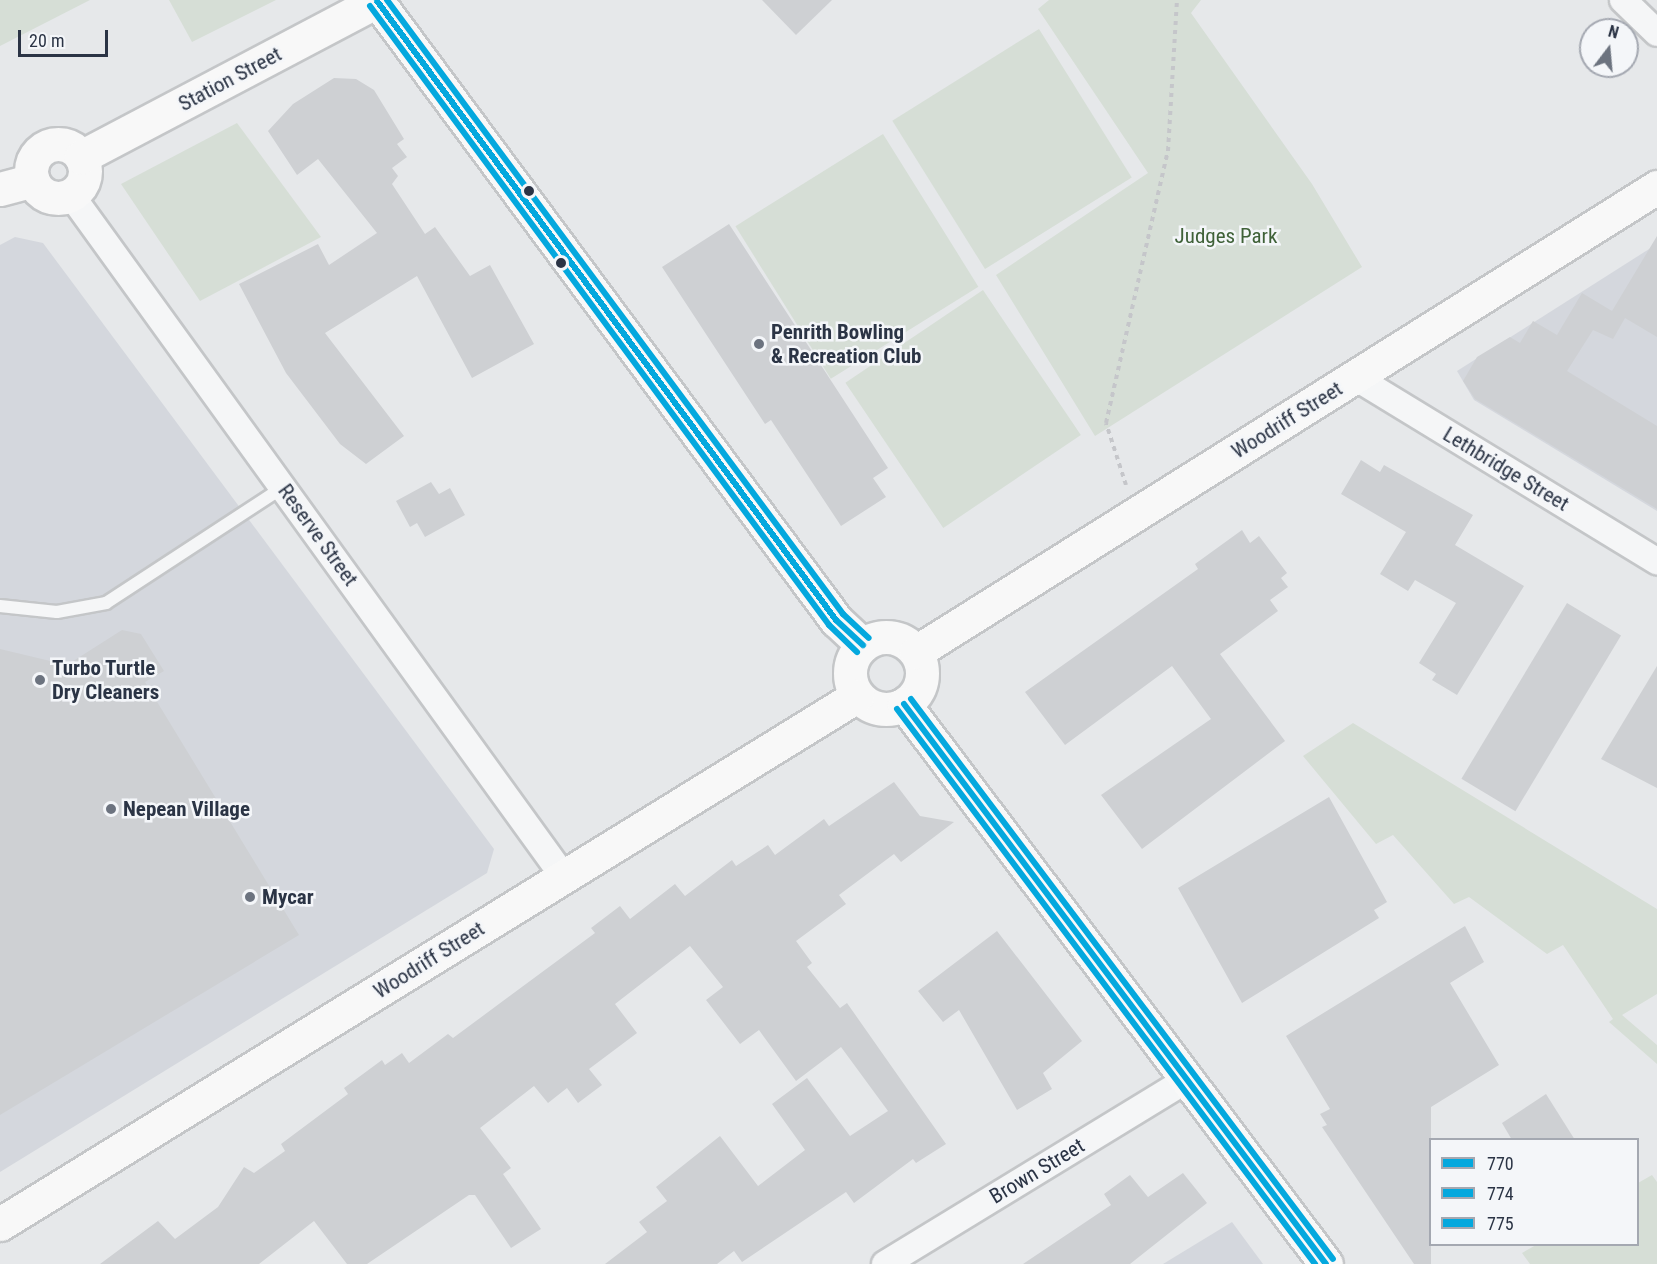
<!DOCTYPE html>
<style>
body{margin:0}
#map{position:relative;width:1657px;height:1264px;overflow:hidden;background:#e6e8ea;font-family:"Roboto Condensed",sans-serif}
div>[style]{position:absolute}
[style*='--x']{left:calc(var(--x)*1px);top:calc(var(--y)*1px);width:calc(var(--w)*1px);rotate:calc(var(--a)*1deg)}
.built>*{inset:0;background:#d4d7dd}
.green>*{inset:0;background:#d6ded6;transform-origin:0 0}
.building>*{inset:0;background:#ced0d3;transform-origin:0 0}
.path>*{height:4px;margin-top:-2px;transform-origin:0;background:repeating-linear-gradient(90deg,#c5c6ca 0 4.5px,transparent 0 9px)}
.roads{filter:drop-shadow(2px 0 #c4c6c8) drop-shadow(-2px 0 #c4c6c8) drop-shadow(0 2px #c4c6c8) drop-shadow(0 -2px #c4c6c8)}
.lane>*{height:12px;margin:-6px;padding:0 6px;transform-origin:6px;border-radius:6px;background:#f5f6f7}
.street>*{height:26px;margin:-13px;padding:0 13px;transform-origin:13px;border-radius:13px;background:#f5f6f7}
.secondary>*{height:33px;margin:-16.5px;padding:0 16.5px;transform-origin:16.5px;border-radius:16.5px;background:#f8f8f8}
.secondary>.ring{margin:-16.5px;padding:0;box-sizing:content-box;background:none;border:33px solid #f8f8f8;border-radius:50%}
.bus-1>*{height:6px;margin:-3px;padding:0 3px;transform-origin:3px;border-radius:3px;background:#04a8de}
.bus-2>*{height:6px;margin:-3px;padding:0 3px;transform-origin:3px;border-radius:3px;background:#04a8de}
.bus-3>*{height:6px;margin:-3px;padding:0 3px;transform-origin:3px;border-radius:3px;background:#04a8de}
.dots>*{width:16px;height:16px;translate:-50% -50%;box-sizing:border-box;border:3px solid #f4f6f9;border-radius:50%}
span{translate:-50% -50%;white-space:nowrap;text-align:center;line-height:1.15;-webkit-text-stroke:5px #f4f6f9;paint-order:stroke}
.street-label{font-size:21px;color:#2b3445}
.park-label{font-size:21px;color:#3f6138}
.poi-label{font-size:21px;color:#2b3445;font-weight:700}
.left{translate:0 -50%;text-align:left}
.legend{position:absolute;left:1429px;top:1138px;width:210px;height:108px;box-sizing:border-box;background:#f4f6f9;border:2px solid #a4a8b1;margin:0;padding:8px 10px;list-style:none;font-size:18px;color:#2b3445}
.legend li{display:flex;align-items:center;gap:12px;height:30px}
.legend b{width:30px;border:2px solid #a4a8b1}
.north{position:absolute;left:1579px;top:18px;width:60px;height:60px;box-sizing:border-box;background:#f4f6f9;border:2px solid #a4a8b1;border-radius:50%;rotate:16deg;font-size:16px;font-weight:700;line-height:24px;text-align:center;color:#2b3445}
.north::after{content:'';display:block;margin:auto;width:21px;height:27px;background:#6c737f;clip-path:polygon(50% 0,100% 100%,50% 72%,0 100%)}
.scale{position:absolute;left:18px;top:30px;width:90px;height:27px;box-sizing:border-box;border:3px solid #2b3445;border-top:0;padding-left:8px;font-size:18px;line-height:21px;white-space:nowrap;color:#2b3445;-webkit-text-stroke:4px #f4f6f9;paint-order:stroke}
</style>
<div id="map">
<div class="built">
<div style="clip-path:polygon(15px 237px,43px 243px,494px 849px,487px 873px,0 1172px,0 245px)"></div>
<div style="clip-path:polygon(1657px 244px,1657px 511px,1474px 400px,1457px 371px)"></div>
<div style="clip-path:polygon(1232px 1222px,1263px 1264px,1163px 1264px)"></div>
</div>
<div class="green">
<div style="clip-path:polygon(0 0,90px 0,0 46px)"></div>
<div style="clip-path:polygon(169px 0,276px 0,192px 42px)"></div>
<div style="clip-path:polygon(1049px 0,1201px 0,1191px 13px,1312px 184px,1362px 267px,1095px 436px,996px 275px,1148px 173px,1038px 9px)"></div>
<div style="left:1039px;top:29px;width:175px;height:173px;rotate:58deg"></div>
<div style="clip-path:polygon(237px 123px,321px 237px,200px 301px,121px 184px)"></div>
<div style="left:883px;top:134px;width:180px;height:174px;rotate:58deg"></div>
<div style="left:983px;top:290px;width:175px;height:166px;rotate:56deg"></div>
<div style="clip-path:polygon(1353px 723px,1657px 909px,1657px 994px,1622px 1015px,1657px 1045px,1657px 1064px,1609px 1022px,1613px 1019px,1563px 945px,1547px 954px,1469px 897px,1454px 904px,1393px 835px,1376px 844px,1303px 756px)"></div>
<div style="clip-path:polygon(1652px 1175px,1657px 1182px,1657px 1264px,1530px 1264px,1522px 1253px,1536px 1245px,1638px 1244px,1638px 1183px)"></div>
</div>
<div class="building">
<div style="clip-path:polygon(762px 0,832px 0,796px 35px)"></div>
<div style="clip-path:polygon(334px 78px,356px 79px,374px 90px,404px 139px,397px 144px,407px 157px,392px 168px,398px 176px,392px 184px,425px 234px,435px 227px,470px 276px,490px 265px,534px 344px,472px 378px,417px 276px,325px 333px,404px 436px,366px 464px,340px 444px,286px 373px,239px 284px,318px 244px,329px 265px,377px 233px,318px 159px,297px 175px,268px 131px,293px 104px)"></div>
<div style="clip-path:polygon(729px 224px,888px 468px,873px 478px,886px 497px,841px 526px,771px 420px,765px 424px,662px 267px)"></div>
<div style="clip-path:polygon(1657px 236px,1657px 337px,1625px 318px,1613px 339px,1593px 330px,1567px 371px,1657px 426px,1657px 509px,1475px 399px,1463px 381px,1477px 357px,1510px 337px,1520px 343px,1533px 321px,1557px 335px,1582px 293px,1612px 311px)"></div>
<div style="clip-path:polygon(1361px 460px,1380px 472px,1384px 465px,1473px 515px,1455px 545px,1524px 586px,1457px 695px,1432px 680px,1436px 674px,1419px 663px,1456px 603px,1415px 580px,1408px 591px,1380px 574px,1406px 532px,1341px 494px)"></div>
<div style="clip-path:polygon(431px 482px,439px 494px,450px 488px,465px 515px,425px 537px,417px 523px,410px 527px,396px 501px)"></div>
<div style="clip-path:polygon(1242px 530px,1250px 543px,1259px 536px,1287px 573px,1281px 578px,1288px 587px,1270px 600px,1278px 611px,1220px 654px,1285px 741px,1142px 849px,1101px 795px,1211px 719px,1172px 666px,1065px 745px,1025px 692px,1198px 569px,1195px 564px)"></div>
<div style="left:1567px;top:603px;width:63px;height:205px;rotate:31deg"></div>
<div style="clip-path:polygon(122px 630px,141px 634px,164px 671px,145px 682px,299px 935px,0 1115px,0 649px,67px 665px)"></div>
<div style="clip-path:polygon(1657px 666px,1657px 788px,1601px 759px)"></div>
<div style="clip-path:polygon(894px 782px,920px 816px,954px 822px,901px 862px,894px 854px,839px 895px,846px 904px,796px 941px,812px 963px,807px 967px,840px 1008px,847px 1003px,946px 1144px,916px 1163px,913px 1159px,854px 1203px,846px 1192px,742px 1262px,734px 1251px,717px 1264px,605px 1264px,647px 1232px,639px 1222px,667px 1201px,656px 1187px,720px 1136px,758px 1186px,805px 1150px,772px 1104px,807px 1078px,850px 1136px,888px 1111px,841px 1047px,796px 1081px,759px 1030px,740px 1044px,706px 1000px,723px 987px,690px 946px,615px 1004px,637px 1033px,589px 1069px,602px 1085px,578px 1103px,567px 1088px,548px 1103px,534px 1086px,480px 1128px,511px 1168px,503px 1174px,541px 1229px,511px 1248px,475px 1195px,469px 1195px,367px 1264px,347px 1264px,314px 1221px,259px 1264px,100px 1264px,158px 1221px,175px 1239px,218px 1207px,244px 1167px,254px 1173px,285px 1151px,281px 1144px,348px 1094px,344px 1088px,382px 1060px,385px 1065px,402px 1053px,409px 1063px,448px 1034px,453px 1038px,595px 933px,591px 928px,620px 906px,630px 919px,675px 884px,685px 896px,732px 860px,736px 866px,768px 845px,775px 855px,824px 819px,829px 826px)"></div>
<div style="clip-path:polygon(1329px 797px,1387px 902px,1374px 910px,1379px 918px,1242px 1003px,1178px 888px)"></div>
<div style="clip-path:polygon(1465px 926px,1484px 962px,1450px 983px,1499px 1065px,1431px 1107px,1431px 1264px,1414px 1264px,1322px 1127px,1327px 1125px,1320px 1114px,1330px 1109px,1286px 1036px)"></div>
<div style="clip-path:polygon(997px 931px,1082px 1041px,1043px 1073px,1052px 1089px,1017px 1110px,959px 1010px,943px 1022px,918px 991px)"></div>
<div style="clip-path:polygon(1546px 1094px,1575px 1140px,1512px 1140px,1502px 1123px)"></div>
<div style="clip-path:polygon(1183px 1173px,1207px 1203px,1130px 1264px,1023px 1264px,1111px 1205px,1104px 1194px,1130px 1175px,1148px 1197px)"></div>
</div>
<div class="path">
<div style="--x:1126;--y:485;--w:65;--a:-107.9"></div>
<div style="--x:1106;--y:423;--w:279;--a:-77.2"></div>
<div style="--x:1168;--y:151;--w:151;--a:-86.6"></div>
</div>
<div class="roads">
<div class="lane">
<div style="--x:0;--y:606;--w:57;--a:6"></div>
<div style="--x:57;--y:612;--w:50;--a:-10.4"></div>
<div style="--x:106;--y:603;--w:212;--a:-33.2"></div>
</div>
<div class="street">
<div style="--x:1623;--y:0;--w:47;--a:44.1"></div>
<div style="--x:71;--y:195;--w:842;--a:54.14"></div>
<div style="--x:1355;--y:377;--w:354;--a:31.4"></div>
<div style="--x:885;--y:1264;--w:355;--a:-31.4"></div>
</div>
<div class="secondary">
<div style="--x:377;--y:1;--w:771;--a:53.44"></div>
<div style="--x:836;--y:620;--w:37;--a:43"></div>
<div class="ring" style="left:31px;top:144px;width:21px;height:21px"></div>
<div style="--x:81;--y:157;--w:337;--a:-27.8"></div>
<div style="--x:0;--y:189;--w:34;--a:-15"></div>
<div class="ring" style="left:850px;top:637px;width:39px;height:39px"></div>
<div style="--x:916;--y:652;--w:875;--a:-32.11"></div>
<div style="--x:904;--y:704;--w:701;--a:53"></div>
<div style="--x:0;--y:1224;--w:1007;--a:-31.64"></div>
</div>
</div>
<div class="bus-1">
<div style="--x:377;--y:1;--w:771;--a:53.44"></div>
<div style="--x:836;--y:620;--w:37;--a:43"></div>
<div style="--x:904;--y:704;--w:701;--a:53"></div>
</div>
<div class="bus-2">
<div style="--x:370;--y:6;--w:771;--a:53.44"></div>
<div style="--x:829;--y:625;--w:39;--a:44"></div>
<div style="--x:897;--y:709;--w:695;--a:53.01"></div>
</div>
<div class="bus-3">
<div style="--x:387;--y:0;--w:765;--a:53.4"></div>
<div style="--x:843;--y:614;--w:35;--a:43"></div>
<div style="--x:911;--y:699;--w:701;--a:53"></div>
</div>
<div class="dots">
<div style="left:529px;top:191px;background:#2b3445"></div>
<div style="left:561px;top:263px;background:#2b3445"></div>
<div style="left:759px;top:344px;background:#6c737f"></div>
<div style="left:40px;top:680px;background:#6c737f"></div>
<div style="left:111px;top:809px;background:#6c737f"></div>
<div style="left:250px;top:897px;background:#6c737f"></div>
</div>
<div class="street-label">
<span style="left:230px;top:79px;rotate:-28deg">Station Street</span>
<span style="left:1287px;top:420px;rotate:-32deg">Woodriff Street</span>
<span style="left:1506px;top:469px;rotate:31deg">Lethbridge Street</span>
<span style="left:318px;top:535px;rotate:54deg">Reserve Street</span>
<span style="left:429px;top:960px;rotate:-32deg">Woodriff Street</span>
<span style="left:1037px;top:1171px;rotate:-31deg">Brown Street</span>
</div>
<div class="park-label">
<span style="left:1226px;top:236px">Judges Park</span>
</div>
<div class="poi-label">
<span class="left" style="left:771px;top:344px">Penrith Bowling<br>&amp; Recreation Club</span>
<span class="left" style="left:52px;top:680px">Turbo Turtle<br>Dry Cleaners</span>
<span class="left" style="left:123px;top:809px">Nepean Village</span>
<span class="left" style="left:262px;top:897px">Mycar</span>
</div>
<ul class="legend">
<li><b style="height:8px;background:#04a8de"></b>770</li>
<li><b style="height:8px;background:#04a8de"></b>774</li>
<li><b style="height:8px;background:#04a8de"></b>775</li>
</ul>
<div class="north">N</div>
<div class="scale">20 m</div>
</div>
